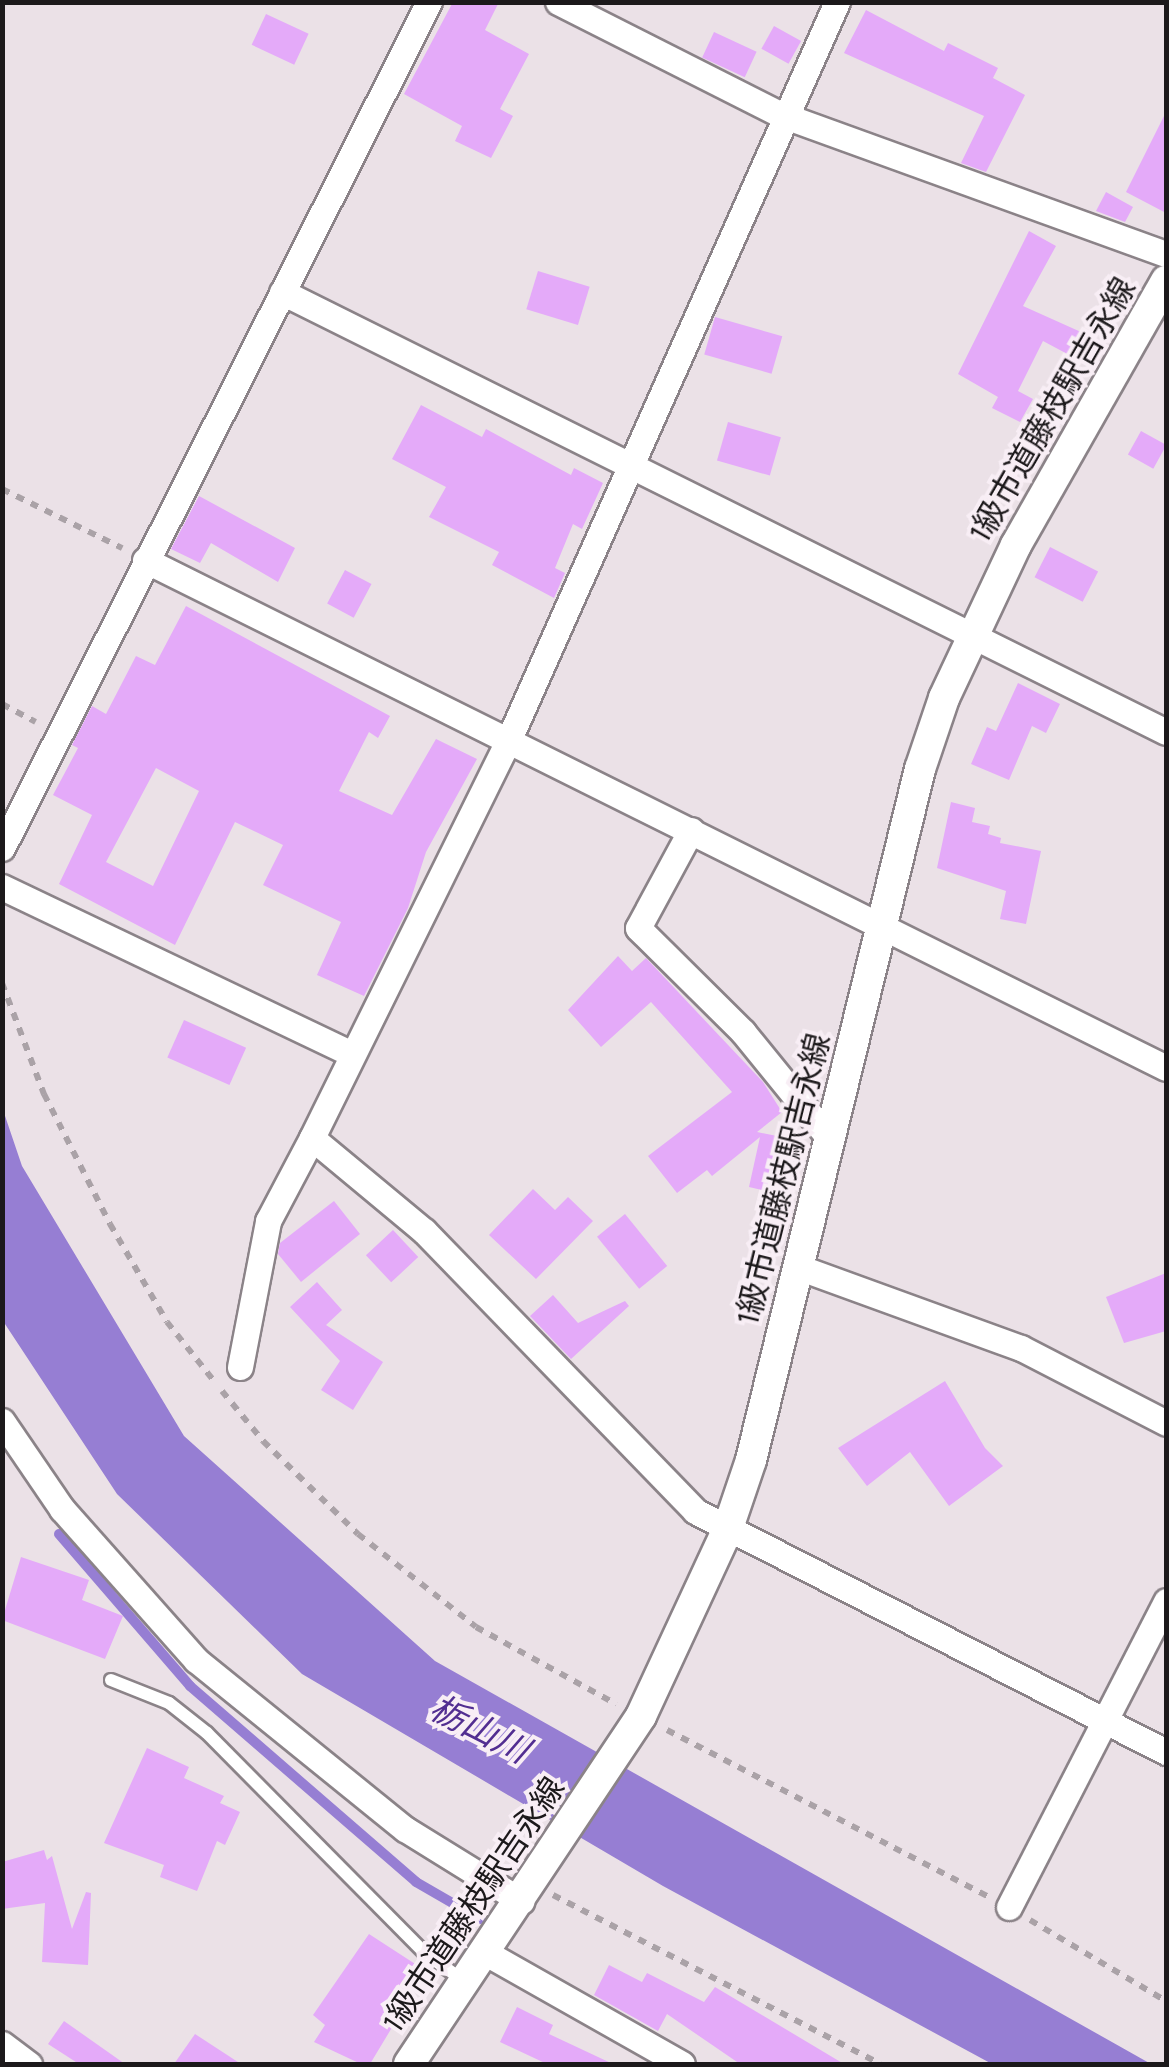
<!DOCTYPE html>
<meta charset="utf-8">
<style>
body{margin:0}
#map{position:relative;width:1169px;height:2067px;overflow:hidden;background:#ebe1e7;font-family:Karla,"Noto Sans JP",sans-serif}
div>[style]{position:absolute}
[style*='--x']{left:calc(var(--x)*1px);top:calc(var(--y)*1px);width:calc(var(--w)*1px);rotate:calc(var(--a)*1deg)}
.water>*{inset:0;background:#967ed3}
.stream>*{height:10px;margin:-5px;padding:0 5px;transform-origin:5px;border-radius:5px;background:#967ed3}
.building>*{inset:0;background:#e4aaf9;transform-origin:0 0}
.path>*{height:6px;margin-top:-3px;transform-origin:0;background:repeating-linear-gradient(90deg,#aaa2a7 0 8px,transparent 0 16px)}
.roads{filter:drop-shadow(2px 0 #8b8388) drop-shadow(-2px 0 #8b8388) drop-shadow(0 2px #8b8388) drop-shadow(0 -2px #8b8388)}
.service>*{height:12px;margin:-6px;padding:0 6px;transform-origin:6px;border-radius:6px;background:#fff}
.minor>*{height:25px;margin:-12.5px;padding:0 12.5px;transform-origin:12.5px;border-radius:12.5px;background:#fff}
.tertiary>*{height:30px;margin:-15px;padding:0 15px;transform-origin:15px;border-radius:15px;background:#fff}
span{translate:-50% -50%;white-space:nowrap;text-align:center;line-height:1.15;-webkit-text-stroke:8px #f8eef5;paint-order:stroke}
.street-label{font-size:32px;color:#1c191b}
.water-label{font-size:35px;color:#522e91;font-style:italic}
.frame{position:absolute;inset:0;border:5px solid #1c191b;pointer-events:none}
</style>
<div id="map">
<div class="water">
<div style="clip-path:polygon(2px 1107px,22px 1166px,184px 1436px,435px 1661px,1151px 2064px,992px 2064px,663px 1886px,302px 1674px,117px 1494px,3px 1321px)"></div>
</div>
<div class="stream">
<div style="--x:59;--y:1534;--w:201;--a:49.2"></div>
<div style="--x:190;--y:1686;--w:299;--a:40.9"></div>
<div style="--x:416;--y:1882;--w:74;--a:30"></div>
</div>
<div class="building">
<div style="clip-path:polygon(453px 2px,499px 2px,485px 30px,529px 54px,500px 109px,513px 116px,491px 158px,455px 141px,462px 126px,404px 94px)"></div>
<div style="clip-path:polygon(866px 10px,944px 51px,948px 43px,998px 68px,993px 78px,1025px 95px,986px 172px,961px 163px,984px 116px,844px 53px)"></div>
<div style="left:266px;top:14px;width:47px;height:34px;rotate:25deg"></div>
<div style="left:774px;top:26px;width:31px;height:26px;rotate:29deg"></div>
<div style="left:714px;top:32px;width:47px;height:28px;rotate:25deg"></div>
<div style="clip-path:polygon(1166px 112px,1166px 213px,1126px 192px)"></div>
<div style="clip-path:polygon(1106px 192px,1133px 207px,1125px 222px,1096px 211px)"></div>
<div style="clip-path:polygon(1029px 231px,1056px 246px,1023px 306px,1101px 341px,1088px 365px,1043px 341px,1018px 391px,1033px 399px,1020px 422px,992px 408px,998px 397px,958px 374px)"></div>
<div style="left:538px;top:271px;width:54px;height:40px;rotate:17deg"></div>
<div style="left:715px;top:317px;width:70px;height:39px;rotate:16deg"></div>
<div style="clip-path:polygon(421px 405px,482px 437px,486px 429px,571px 475px,574px 468px,603px 483px,582px 529px,573px 524px,555px 568px,565px 573px,554px 598px,492px 565px,499px 552px,429px 517px,446px 487px,392px 459px)"></div>
<div style="left:728px;top:422px;width:55px;height:40px;rotate:16deg"></div>
<div style="left:1141px;top:431px;width:29px;height:27px;rotate:29deg"></div>
<div style="clip-path:polygon(199px 496px,295px 548px,278px 582px,211px 543px,200px 563px,171px 549px)"></div>
<div style="left:1050px;top:547px;width:54px;height:34px;rotate:27deg"></div>
<div style="left:345px;top:570px;width:30px;height:38px;rotate:28deg"></div>
<div style="clip-path:polygon(evenodd,186px 606px,390px 716px,378px 738px,369px 732px,339px 791px,392px 815px,436px 739px,477px 759px,426px 852px,408px 908px,364px 996px,317px 975px,341px 922px,263px 885px,283px 845px,235px 822px,175px 945px,59px 884px,92px 815px,53px 795px,78px 748px,72px 745px,92px 706px,106px 714px,136px 656px,155px 665px,186px 606px,156px 768px,199px 791px,153px 886px,106px 862px,156px 768px)"></div>
<div style="clip-path:polygon(1018px 683px,1060px 704px,1046px 733px,1032px 726px,1009px 780px,971px 764px,987px 727px,996px 731px)"></div>
<div style="clip-path:polygon(951px 802px,975px 808px,972px 822px,990px 826px,988px 834px,1001px 838px,1000px 843px,1041px 851px,1026px 924px,1000px 919px,1006px 891px,937px 868px)"></div>
<div style="clip-path:polygon(618px 956px,632px 971px,646px 958px,763px 1082px,782px 1112px,757px 1132px,797px 1140px,784px 1195px,749px 1187px,760px 1137px,712px 1176px,707px 1170px,677px 1193px,648px 1156px,732px 1092px,651px 1002px,601px 1047px,568px 1010px)"></div>
<div style="left:184px;top:1020px;width:68px;height:41px;rotate:24deg"></div>
<div style="clip-path:polygon(533px 1189px,555px 1210px,568px 1197px,593px 1221px,536px 1279px,489px 1235px)"></div>
<div style="clip-path:polygon(334px 1201px,360px 1234px,301px 1282px,278px 1254px,280px 1243px)"></div>
<div style="left:625px;top:1214px;width:67px;height:36px;rotate:51deg"></div>
<div style="left:393px;top:1230px;width:37px;height:37px;rotate:47deg"></div>
<div style="clip-path:polygon(1166px 1273px,1166px 1331px,1124px 1343px,1106px 1297px)"></div>
<div style="clip-path:polygon(317px 1282px,342px 1310px,326px 1325px,383px 1362px,353px 1410px,321px 1390px,340px 1361px,290px 1307px)"></div>
<div style="clip-path:polygon(553px 1295px,578px 1323px,625px 1301px,629px 1306px,571px 1359px,530px 1316px)"></div>
<div style="clip-path:polygon(945px 1381px,985px 1448px,1003px 1466px,949px 1506px,910px 1452px,867px 1486px,838px 1448px)"></div>
<div style="clip-path:polygon(21px 1557px,89px 1580px,82px 1600px,123px 1616px,105px 1659px,2px 1620px)"></div>
<div style="clip-path:polygon(147px 1748px,189px 1767px,184px 1778px,224px 1796px,220px 1803px,240px 1812px,225px 1845px,217px 1841px,197px 1891px,160px 1877px,164px 1865px,104px 1843px)"></div>
<div style="clip-path:polygon(44px 1850px,47px 1860px,52px 1856px,72px 1929px,86px 1892px,91px 1893px,88px 1965px,42px 1962px,45px 1903px,2px 1909px,2px 1862px)"></div>
<div style="clip-path:polygon(369px 1934px,426px 1971px,370px 2064px,361px 2064px,314px 2042px,325px 2025px,313px 2015px)"></div>
<div style="clip-path:polygon(609px 1965px,642px 1982px,647px 1973px,704px 2002px,715px 1987px,844px 2064px,740px 2064px,667px 2014px,658px 2031px,594px 1995px)"></div>
<div style="clip-path:polygon(517px 2007px,553px 2025px,549px 2034px,613px 2064px,547px 2064px,500px 2042px)"></div>
<div style="clip-path:polygon(64px 2021px,125px 2064px,79px 2064px,48px 2044px)"></div>
<div style="clip-path:polygon(195px 2034px,241px 2064px,174px 2064px)"></div>
</div>
<div class="path">
<div style="--x:2;--y:489;--w:134;--a:26.2"></div>
<div style="--x:2;--y:704;--w:38;--a:28"></div>
<div style="--x:2;--y:983;--w:119;--a:69.3"></div>
<div style="--x:44;--y:1094;--w:146;--a:63.1"></div>
<div style="--x:110;--y:1224;--w:113;--a:59.8"></div>
<div style="--x:167;--y:1322;--w:75;--a:51.5"></div>
<div style="--x:222;--y:1391;--w:65;--a:50.6"></div>
<div style="--x:263;--y:1441;--w:133;--a:44.4"></div>
<div style="--x:358;--y:1534;--w:150;--a:38.2"></div>
<div style="--x:476;--y:1627;--w:160;--a:28.8"></div>
<div style="--x:667;--y:1730;--w:363;--a:27.4"></div>
<div style="--x:553;--y:1895;--w:368;--a:27.3"></div>
<div style="--x:1030;--y:1920;--w:158;--a:30.8"></div>
</div>
<div class="roads">
<div class="service">
<div style="--x:111;--y:1680;--w:62;--a:21.6"></div>
<div style="--x:169;--y:1703;--w:48;--a:38.3"></div>
<div style="--x:207;--y:1733;--w:311;--a:45.3"></div>
<div style="--x:426;--y:1954;--w:47;--a:35.4"></div>
</div>
<div class="minor">
<div style="--x:558;--y:2;--w:251;--a:26.8"></div>
<div style="--x:782;--y:115;--w:408;--a:19.9"></div>
<div style="--x:837;--y:2;--w:807;--a:113.99"></div>
<div style="--x:509;--y:739;--w:445;--a:116.3"></div>
<div style="--x:312;--y:1138;--w:146;--a:39.7"></div>
<div style="--x:424;--y:1231;--w:390;--a:45.9"></div>
<div style="--x:695;--y:1511;--w:529;--a:27.1"></div>
<div style="--x:282;--y:292;--w:987;--a:26.46"></div>
<div style="--x:145;--y:560;--w:1140;--a:26.45"></div>
<div style="--x:691;--y:830;--w:111;--a:118.4"></div>
<div style="--x:638;--y:928;--w:148;--a:44.7"></div>
<div style="--x:743;--y:1032;--w:136;--a:50.9"></div>
<div style="--x:2;--y:848;--w:948;--a:-63.22"></div>
<div style="--x:2;--y:887;--w:388;--a:25.5"></div>
<div style="--x:798;--y:1267;--w:237;--a:20"></div>
<div style="--x:1021;--y:1348;--w:163;--a:27.3"></div>
<div style="--x:240;--y:1367;--w:149;--a:-79.1"></div>
<div style="--x:268;--y:1221;--w:94;--a:-62.1"></div>
<div style="--x:2;--y:1421;--w:107;--a:55.7"></div>
<div style="--x:62;--y:1509;--w:202;--a:48.4"></div>
<div style="--x:196;--y:1660;--w:269;--a:39"></div>
<div style="--x:405;--y:1829;--w:137;--a:31.8"></div>
<div style="--x:1009;--y:1907;--w:344;--a:-62.8"></div>
<div style="--x:486;--y:1953;--w:225;--a:29.5"></div>
<div style="--x:2;--y:2044;--w:34;--a:37"></div>
</div>
<div class="tertiary">
<div style="--x:409;--y:2064;--w:418;--a:-56.3"></div>
<div style="--x:641;--y:1716;--w:204;--a:-65.1"></div>
<div style="--x:727;--y:1531;--w:75;--a:-71.3"></div>
<div style="--x:751;--y:1460;--w:711;--a:-76.26"></div>
<div style="--x:920;--y:769;--w:75;--a:-71.3"></div>
<div style="--x:944;--y:698;--w:169;--a:-64.8"></div>
<div style="--x:1016;--y:545;--w:304;--a:-60.4"></div>
</div>
</div>
<div class="street-label">
<span style="left:1053px;top:410px;rotate:-60deg">1級市道藤枝駅吉永線</span>
<span style="left:784px;top:1179px;rotate:-76deg">1級市道藤枝駅吉永線</span>
<span style="left:474px;top:1905px;rotate:-56deg">1級市道藤枝駅吉永線</span>
</div>
<div class="water-label">
<span style="left:479px;top:1730px;rotate:27deg">栃山川</span>
</div>
<div class="frame"></div>
</div>
